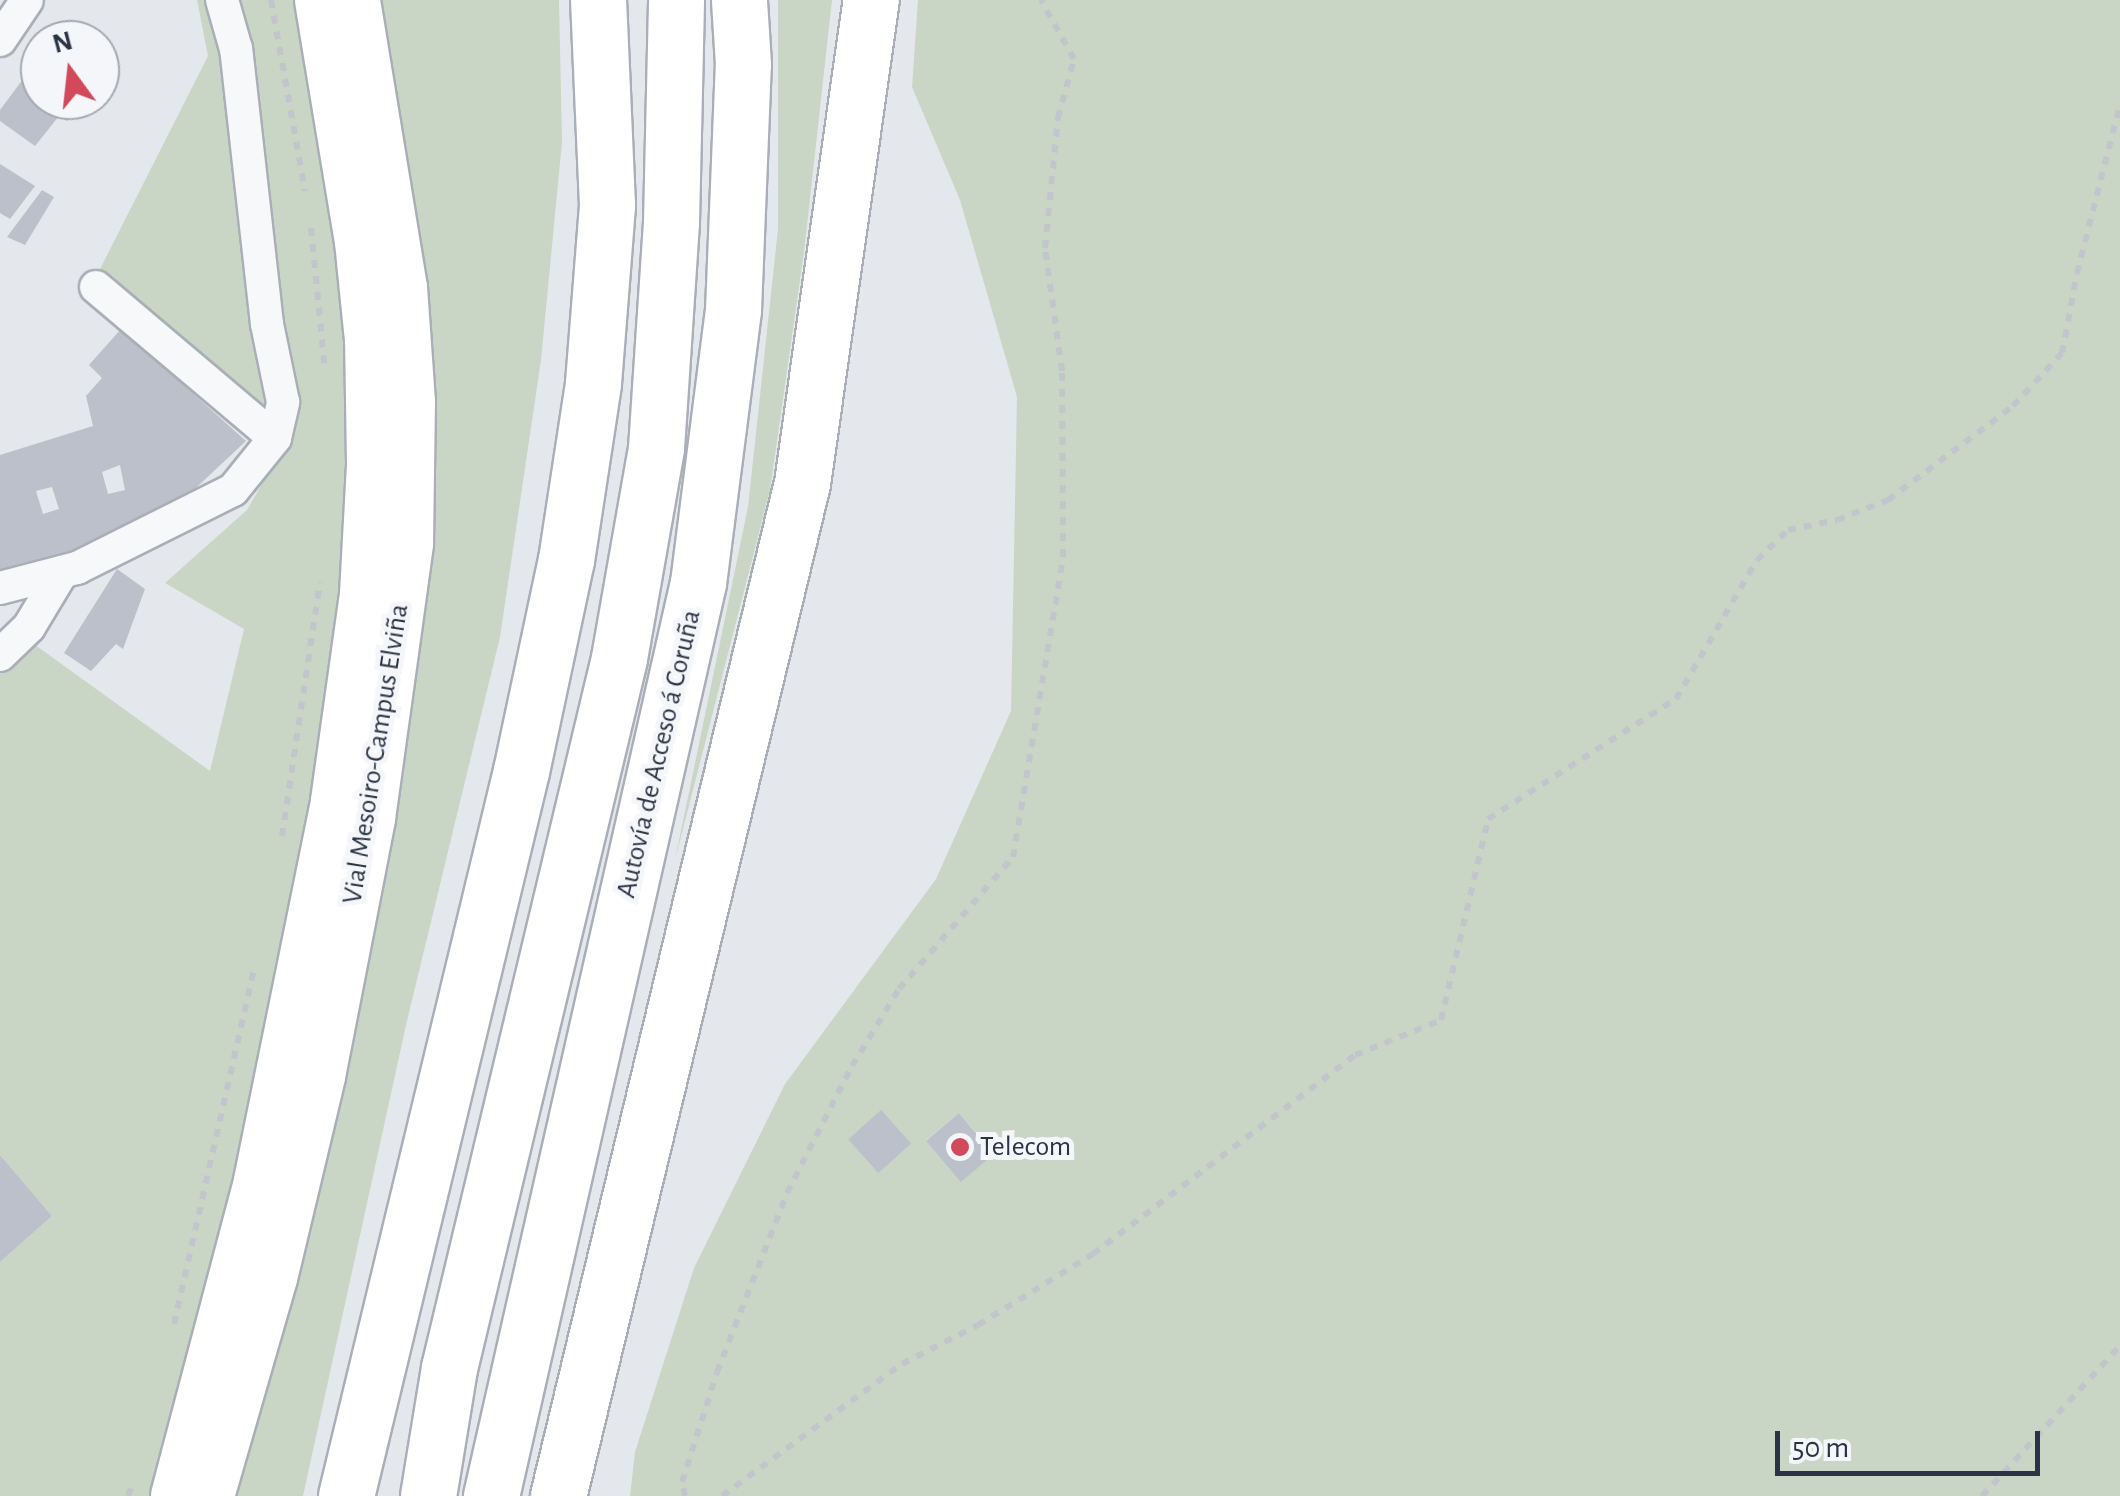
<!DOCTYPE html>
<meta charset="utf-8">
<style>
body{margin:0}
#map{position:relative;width:2120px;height:1496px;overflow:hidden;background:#e4e7ec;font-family:"Alegreya Sans",sans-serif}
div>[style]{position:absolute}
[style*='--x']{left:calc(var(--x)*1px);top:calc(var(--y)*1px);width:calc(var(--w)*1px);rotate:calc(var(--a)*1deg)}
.green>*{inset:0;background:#c9d6c5}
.building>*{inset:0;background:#bbc0ca;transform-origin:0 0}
.path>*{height:6px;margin-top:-3px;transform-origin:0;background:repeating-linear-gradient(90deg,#c2c5cb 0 8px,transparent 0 16px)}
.roads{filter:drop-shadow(2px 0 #a9aeb7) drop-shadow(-2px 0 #a9aeb7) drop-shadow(0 2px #a9aeb7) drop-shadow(0 -2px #a9aeb7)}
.street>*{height:32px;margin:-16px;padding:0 16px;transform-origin:16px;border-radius:16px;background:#f7f8fa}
.primary>*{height:50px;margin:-25px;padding:0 25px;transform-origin:25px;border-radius:25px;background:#fff}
.highway>*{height:55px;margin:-27.5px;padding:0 27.5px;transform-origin:27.5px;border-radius:27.5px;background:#fff}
.dots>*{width:28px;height:28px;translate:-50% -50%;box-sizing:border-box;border:5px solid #f4f6f9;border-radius:50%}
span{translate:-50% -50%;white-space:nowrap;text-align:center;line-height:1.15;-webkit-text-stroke:10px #f4f6f9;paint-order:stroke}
.street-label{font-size:28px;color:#2b3445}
.poi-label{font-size:28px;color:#2b3445}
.left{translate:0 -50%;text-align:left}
.north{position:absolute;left:20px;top:20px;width:100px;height:100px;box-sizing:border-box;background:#f4f6f9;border:2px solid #a4a8b1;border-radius:50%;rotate:345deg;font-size:28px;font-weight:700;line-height:40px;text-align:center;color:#2b3445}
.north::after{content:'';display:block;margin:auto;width:35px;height:45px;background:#d1495b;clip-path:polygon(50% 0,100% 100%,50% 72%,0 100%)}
.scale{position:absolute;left:1775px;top:1431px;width:265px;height:45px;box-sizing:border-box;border:5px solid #2b3445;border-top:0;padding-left:12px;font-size:30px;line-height:35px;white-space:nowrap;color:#2b3445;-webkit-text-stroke:8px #f4f6f9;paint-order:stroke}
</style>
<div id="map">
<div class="green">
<div style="clip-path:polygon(197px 0,298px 0,351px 352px,343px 634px,247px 1146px,153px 1496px,0 1496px,0 1262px,52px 1216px,0 1155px,0 670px,31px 642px,210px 771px,244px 629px,165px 583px,247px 510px,290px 435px,95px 279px,208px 56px)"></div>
<div style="clip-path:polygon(377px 0,559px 0,562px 142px,541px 360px,500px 637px,406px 1025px,303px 1496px,236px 1496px,316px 1184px,420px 247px)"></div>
<div style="clip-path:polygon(778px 0,832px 0,804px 252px,770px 490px,675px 860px,748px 507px,778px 229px)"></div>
<div style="clip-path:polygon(evenodd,918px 0,2120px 0,2120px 1496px,630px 1496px,635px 1452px,694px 1268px,785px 1084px,936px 879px,1011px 711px,1017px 397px,960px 200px,912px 87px,918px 0,959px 1113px,994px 1153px,961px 1181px,926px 1140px,959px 1113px)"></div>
</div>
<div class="building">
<div style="clip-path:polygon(32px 67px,40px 72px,40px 100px,87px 100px,67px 121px,59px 116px,35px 146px,0 121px,0 110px)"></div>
<div style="clip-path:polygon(100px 68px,117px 80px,108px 99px,100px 94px)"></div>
<div style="clip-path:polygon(0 164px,35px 186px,10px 219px,0 213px)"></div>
<div style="clip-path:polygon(42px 190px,54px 197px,25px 245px,7px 237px)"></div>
<div style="clip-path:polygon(evenodd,121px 329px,246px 441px,184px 499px,112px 540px,0 572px,0 455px,93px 426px,86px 396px,102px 378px,89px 365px,121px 329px,120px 465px,125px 490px,108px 494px,102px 472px,120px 465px,121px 329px,52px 487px,59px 509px,43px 514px,36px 491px,52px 487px)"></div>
<div style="clip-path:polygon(117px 569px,145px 589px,123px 649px,116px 644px,91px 671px,64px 653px)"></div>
<div style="left:881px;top:1110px;width:45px;height:44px;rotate:48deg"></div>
<div style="left:959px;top:1113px;width:54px;height:43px;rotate:50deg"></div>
<div style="clip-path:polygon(0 1155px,52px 1216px,0 1262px)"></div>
</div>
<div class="path">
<div style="--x:271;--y:0;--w:194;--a:79.9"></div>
<div style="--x:311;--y:228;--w:143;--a:84.4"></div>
<div style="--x:282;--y:836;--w:257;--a:-81.5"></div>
<div style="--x:174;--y:1324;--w:367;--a:-77.3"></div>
<div style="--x:128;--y:1496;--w:15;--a:-70"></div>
<div style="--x:685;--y:1496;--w:14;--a:-102"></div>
<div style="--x:682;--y:1482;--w:115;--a:-72.3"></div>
<div style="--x:717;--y:1372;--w:192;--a:-68.6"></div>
<div style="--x:787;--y:1193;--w:143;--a:-62.9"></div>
<div style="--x:852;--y:1066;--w:90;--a:-58.6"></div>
<div style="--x:899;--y:989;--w:174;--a:-49.2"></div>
<div style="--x:1013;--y:857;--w:304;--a:-80.5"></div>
<div style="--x:1063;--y:557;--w:186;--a:-90.3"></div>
<div style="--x:1062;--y:371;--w:124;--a:-97.9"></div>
<div style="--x:1045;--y:248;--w:131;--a:-84.3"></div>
<div style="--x:1058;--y:118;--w:61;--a:-74.8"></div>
<div style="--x:1074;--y:59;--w:68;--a:-119.2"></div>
<div style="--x:722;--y:1496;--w:223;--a:-36.3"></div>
<div style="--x:902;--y:1364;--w:85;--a:-27.2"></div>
<div style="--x:978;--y:1325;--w:135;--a:-31.7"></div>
<div style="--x:1093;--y:1254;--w:329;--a:-37.2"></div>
<div style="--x:1355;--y:1055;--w:93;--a:-22.1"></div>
<div style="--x:1441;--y:1020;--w:206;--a:-76.8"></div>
<div style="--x:1488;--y:819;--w:223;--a:-32.6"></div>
<div style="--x:1676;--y:699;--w:161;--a:-59.8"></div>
<div style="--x:1757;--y:560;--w:43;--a:-44.1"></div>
<div style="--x:1788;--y:530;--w:50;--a:-11.5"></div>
<div style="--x:1837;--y:520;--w:55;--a:-21.4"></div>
<div style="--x:1888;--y:500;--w:156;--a:-36.9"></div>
<div style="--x:2013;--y:406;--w:72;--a:-47.2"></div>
<div style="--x:2062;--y:353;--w:81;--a:-79.4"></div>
<div style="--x:2077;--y:273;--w:174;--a:-75.7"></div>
<div style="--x:1982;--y:1496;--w:204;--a:-47.4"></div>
</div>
<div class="roads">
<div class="street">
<div style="--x:0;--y:40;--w:48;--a:-56"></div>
<div style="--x:96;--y:287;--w:234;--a:40.2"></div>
<div style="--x:0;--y:588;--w:80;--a:-14.6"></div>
<div style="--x:77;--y:568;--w:174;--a:-26.6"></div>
<div style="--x:233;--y:490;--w:67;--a:-51.1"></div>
<div style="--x:275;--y:438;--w:37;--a:-77"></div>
<div style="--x:283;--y:402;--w:80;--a:-101.6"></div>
<div style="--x:267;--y:324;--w:277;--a:-96.4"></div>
<div style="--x:236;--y:49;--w:51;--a:-105.9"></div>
<div style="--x:0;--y:655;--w:40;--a:-44"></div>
<div style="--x:29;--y:627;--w:64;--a:-59"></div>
</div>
<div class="primary">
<div style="--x:176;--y:1496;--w:326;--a:-75.2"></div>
<div style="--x:259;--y:1181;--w:388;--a:-78.5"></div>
<div style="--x:336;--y:801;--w:209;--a:-82"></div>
<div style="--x:365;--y:594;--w:131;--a:-86.9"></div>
<div style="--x:372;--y:463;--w:123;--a:-90.9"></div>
<div style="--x:370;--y:340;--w:99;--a:-95.8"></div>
<div style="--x:360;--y:242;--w:245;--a:-99.4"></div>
<div style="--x:209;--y:1496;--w:227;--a:-73.9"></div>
<div style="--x:272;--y:1278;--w:208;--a:-76.6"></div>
<div style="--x:320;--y:1076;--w:263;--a:-79"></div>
<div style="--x:370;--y:818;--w:278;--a:-82.1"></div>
<div style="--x:408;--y:543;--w:141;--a:-89.2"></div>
<div style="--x:410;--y:402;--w:114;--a:-94"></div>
<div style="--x:402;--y:288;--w:292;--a:-99.3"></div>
</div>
<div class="highway">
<div style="--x:346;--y:1496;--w:746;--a:-76.43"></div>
<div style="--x:521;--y:771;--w:216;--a:-78"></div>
<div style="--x:566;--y:560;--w:179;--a:-81.3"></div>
<div style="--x:593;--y:383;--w:179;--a:-85.5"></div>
<div style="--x:607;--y:205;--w:205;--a:-92.5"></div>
<div style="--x:428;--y:1496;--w:130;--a:-80.7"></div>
<div style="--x:449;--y:1368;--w:730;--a:-76.53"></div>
<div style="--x:619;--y:658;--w:213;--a:-80"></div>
<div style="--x:656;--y:448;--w:226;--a:-86.2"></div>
<div style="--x:671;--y:222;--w:222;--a:-88.7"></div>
<div style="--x:491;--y:1496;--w:936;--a:-77.23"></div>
<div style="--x:698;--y:583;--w:275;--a:-82.7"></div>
<div style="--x:733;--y:310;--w:246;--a:-87.7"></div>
<div style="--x:743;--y:64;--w:64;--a:-93.6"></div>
<div style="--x:558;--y:1496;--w:1042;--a:-76.46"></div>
<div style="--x:802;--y:483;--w:488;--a:-81.9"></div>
</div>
</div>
<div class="dots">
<div style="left:960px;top:1147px;background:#d1495b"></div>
</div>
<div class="street-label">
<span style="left:376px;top:754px;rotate:-81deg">Vial Mesoiro-Campus Elviña</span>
<span style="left:659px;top:754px;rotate:-77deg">Autovía de Acceso á Coruña</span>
</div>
<div class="poi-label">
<span class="left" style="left:980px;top:1147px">Telecom</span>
</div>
<div class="north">N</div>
<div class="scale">50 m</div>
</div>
